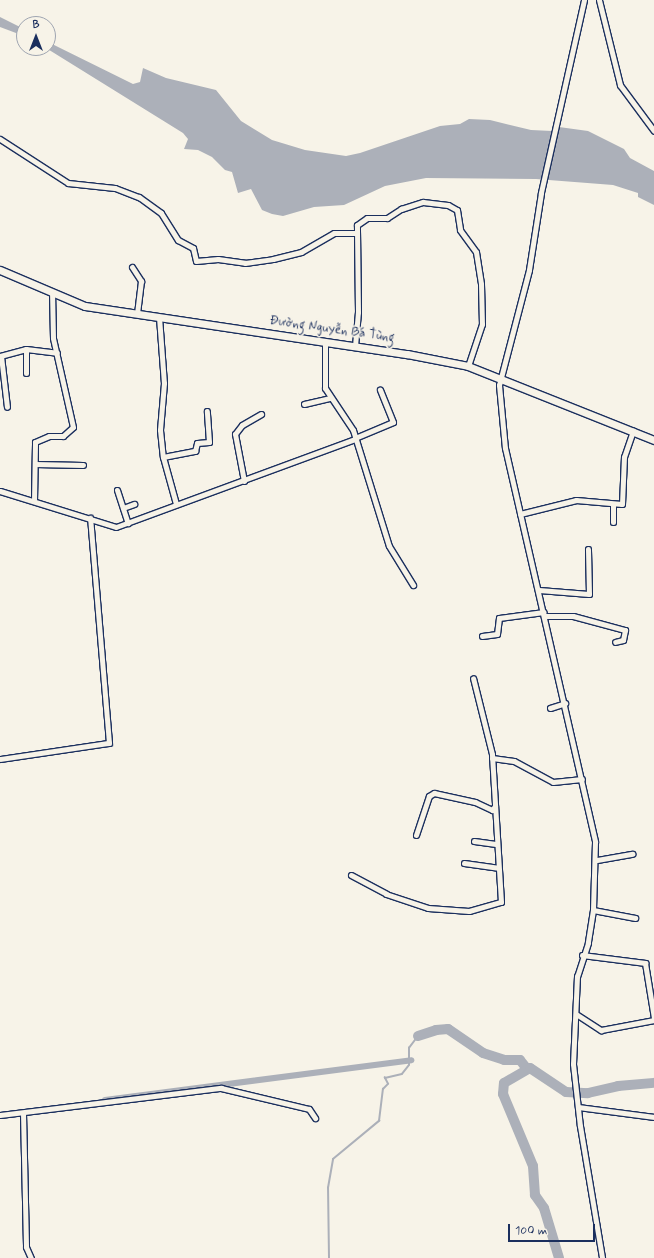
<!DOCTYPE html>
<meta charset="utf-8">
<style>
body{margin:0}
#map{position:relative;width:654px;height:1258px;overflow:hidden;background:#f7f3e8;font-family:Mynerve,sans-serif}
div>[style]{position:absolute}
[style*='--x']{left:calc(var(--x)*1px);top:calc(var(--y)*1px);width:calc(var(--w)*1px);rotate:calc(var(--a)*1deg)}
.water>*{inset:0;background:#acb0b9}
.stream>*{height:1.5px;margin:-0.75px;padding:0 0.75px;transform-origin:0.75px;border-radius:0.75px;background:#acb0b9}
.canal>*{height:6px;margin:-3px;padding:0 3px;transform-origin:3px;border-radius:3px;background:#acb0b9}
.river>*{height:10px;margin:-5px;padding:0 5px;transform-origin:5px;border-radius:5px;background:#acb0b9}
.roads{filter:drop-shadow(1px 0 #1b2f5e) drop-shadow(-1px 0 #1b2f5e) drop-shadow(0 1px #1b2f5e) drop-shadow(0 -1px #1b2f5e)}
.minor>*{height:5px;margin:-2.5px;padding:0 2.5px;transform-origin:2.5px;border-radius:2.5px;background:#f7f3e8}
.secondary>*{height:7px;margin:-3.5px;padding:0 3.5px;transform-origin:3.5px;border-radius:3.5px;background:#f7f3e8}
span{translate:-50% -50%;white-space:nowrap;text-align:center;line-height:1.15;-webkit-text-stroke:3.5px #f7f3e8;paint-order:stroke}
.street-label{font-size:13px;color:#1b2f5e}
.north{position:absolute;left:16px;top:16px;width:40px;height:40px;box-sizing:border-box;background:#f7f3e8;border:1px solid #9fa5b1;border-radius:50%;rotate:0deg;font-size:11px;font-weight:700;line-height:16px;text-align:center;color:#1b2f5e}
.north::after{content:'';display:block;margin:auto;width:14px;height:18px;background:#1b2f5e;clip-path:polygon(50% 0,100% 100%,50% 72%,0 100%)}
.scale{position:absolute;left:508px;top:1224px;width:87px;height:18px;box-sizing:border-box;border:2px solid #1b2f5e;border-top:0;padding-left:5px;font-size:12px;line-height:14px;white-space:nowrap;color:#1b2f5e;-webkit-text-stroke:3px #f7f3e8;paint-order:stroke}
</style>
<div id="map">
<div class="water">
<div style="clip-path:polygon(0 17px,24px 29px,24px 36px,0 27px)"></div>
<div style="clip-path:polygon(48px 42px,133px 84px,140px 82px,143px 68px,166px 78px,216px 90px,241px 121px,272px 140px,305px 150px,346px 156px,360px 153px,440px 126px,460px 124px,469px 119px,490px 120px,531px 130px,552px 131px,559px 127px,588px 131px,624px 149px,630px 158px,654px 171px,654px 205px,638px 197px,638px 193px,613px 185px,536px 179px,426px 178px,385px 186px,344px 205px,314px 207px,283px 216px,272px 214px,262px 210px,251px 189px,238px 193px,232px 172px,225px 170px,212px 157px,198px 150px,184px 149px,188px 139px,183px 133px,46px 48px)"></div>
</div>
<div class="stream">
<div style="--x:329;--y:1258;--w:70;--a:-90.8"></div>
<div style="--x:328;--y:1188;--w:29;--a:-80"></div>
<div style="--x:333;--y:1159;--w:60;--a:-39.6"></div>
<div style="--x:379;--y:1121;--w:32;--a:-83"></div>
<div style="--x:383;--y:1089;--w:7;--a:-45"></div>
<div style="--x:388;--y:1084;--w:7;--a:-117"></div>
<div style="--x:385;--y:1078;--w:17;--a:-13"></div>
<div style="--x:402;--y:1074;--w:11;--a:-52"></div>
<div style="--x:409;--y:1065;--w:17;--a:-90"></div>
<div style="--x:409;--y:1048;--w:15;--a:-53"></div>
</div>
<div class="canal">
<div style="--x:105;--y:1100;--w:309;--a:-7.4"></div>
</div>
<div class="river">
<div style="--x:418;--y:1036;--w:19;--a:-18"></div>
<div style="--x:436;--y:1030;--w:12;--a:-5"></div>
<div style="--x:448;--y:1029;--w:42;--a:34.4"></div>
<div style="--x:483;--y:1053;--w:22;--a:18"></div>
<div style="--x:504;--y:1060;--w:16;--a:0"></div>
<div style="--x:520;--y:1060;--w:11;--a:52"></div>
<div style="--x:559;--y:1258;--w:52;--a:-106.7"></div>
<div style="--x:544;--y:1208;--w:16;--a:-125"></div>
<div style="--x:535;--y:1195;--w:29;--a:-94"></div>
<div style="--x:533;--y:1166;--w:78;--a:-112.6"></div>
<div style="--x:503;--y:1094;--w:11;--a:-85"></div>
<div style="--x:504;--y:1083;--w:30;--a:-30"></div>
<div style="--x:530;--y:1068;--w:43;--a:33.7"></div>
<div style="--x:566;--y:1092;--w:22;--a:3"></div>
<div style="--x:588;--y:1093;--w:31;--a:-13"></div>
<div style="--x:618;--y:1086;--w:36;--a:-5"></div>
</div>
<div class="roads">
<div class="minor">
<div style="--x:584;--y:0;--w:198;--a:102.6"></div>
<div style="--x:541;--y:193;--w:78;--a:98.9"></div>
<div style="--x:529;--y:270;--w:119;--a:104.6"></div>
<div style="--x:499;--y:385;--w:63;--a:84.6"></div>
<div style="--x:505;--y:448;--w:404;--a:77.1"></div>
<div style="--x:595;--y:842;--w:68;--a:91.7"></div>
<div style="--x:593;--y:910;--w:33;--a:99"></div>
<div style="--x:588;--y:943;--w:35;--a:108"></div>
<div style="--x:577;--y:976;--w:88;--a:92.6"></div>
<div style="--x:573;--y:1064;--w:62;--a:83.6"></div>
<div style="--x:580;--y:1126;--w:134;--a:80.5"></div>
<div style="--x:599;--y:0;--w:88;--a:76.1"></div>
<div style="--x:620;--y:85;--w:57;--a:53.5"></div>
<div style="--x:0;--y:139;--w:81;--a:32.9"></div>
<div style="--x:68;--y:183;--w:47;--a:6.1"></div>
<div style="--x:115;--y:188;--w:26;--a:21"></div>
<div style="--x:139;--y:197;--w:27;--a:36"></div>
<div style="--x:161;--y:213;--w:32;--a:58"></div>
<div style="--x:178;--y:240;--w:17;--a:28"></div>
<div style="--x:193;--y:248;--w:13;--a:77"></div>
<div style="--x:196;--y:261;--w:22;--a:-5"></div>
<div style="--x:218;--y:259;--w:27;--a:8"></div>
<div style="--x:245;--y:263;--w:28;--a:-8"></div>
<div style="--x:273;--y:259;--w:29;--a:-14"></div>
<div style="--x:301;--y:252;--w:38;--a:-30"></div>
<div style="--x:334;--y:233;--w:22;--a:0"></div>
<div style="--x:132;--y:267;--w:17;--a:57"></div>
<div style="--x:141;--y:281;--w:33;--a:97"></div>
<div style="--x:159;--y:317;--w:66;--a:85.7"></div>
<div style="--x:164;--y:383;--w:47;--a:94.9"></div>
<div style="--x:160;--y:430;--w:27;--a:84"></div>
<div style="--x:163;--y:457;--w:49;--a:74.5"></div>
<div style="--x:325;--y:342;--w:46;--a:90"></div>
<div style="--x:325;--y:388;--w:50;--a:56.3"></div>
<div style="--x:353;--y:430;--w:121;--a:72.8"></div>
<div style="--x:389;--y:546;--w:46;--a:58.4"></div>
<div style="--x:355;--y:346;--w:34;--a:-85"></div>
<div style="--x:358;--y:312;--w:87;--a:-90.7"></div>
<div style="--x:357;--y:225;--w:12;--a:-35"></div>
<div style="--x:367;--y:218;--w:20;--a:0"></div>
<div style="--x:387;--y:218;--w:17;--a:-33"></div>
<div style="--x:401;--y:209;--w:23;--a:-18"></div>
<div style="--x:423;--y:202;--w:25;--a:7"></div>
<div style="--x:448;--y:205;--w:10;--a:29"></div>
<div style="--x:457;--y:210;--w:20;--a:81"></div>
<div style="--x:460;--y:230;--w:27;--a:54"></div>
<div style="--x:476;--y:252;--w:32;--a:81"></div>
<div style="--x:481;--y:284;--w:40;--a:88.6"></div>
<div style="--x:482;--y:324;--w:44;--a:108.4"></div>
<div style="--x:26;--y:349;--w:24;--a:90"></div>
<div style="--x:0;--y:356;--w:27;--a:-15"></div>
<div style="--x:26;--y:349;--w:31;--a:7"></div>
<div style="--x:1;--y:356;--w:51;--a:83.3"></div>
<div style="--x:304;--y:404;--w:27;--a:-13"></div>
<div style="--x:355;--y:438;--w:41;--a:-22.8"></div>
<div style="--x:393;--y:422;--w:35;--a:-112"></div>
<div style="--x:163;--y:457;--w:33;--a:-11"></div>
<div style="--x:195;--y:451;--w:8;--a:-76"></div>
<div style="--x:197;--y:443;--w:12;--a:-5"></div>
<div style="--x:209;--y:442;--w:31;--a:-94"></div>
<div style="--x:35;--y:464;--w:48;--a:1.2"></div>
<div style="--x:244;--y:481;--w:48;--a:-100.8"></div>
<div style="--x:235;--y:434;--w:11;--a:-52"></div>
<div style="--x:242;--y:425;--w:22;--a:-30"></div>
<div style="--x:117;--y:490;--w:35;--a:72"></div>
<div style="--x:0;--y:491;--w:121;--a:17.2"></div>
<div style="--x:116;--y:527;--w:255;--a:-20.2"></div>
<div style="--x:34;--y:501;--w:59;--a:-89"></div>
<div style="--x:35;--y:442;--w:15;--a:-23"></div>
<div style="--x:49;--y:436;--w:14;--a:0"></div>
<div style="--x:63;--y:436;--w:13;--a:-42"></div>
<div style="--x:73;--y:427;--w:91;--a:-102.7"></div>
<div style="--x:53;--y:338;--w:46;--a:-91.2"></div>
<div style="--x:613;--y:504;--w:18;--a:90"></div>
<div style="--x:123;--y:508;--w:12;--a:-20"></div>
<div style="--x:520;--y:514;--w:58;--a:-14"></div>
<div style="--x:576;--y:500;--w:46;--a:5"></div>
<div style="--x:622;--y:504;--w:47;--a:-87.6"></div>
<div style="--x:624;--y:457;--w:28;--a:-71"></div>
<div style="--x:539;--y:590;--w:50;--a:4.6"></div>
<div style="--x:589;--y:594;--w:45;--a:-91.3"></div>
<div style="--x:545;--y:616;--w:28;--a:0"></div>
<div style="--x:573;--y:616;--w:54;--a:15.1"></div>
<div style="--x:625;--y:630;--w:10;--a:101"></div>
<div style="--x:623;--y:640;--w:8;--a:166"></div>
<div style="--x:482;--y:636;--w:15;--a:-8"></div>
<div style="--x:497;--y:634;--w:16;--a:-83"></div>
<div style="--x:499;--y:618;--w:45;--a:-7.6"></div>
<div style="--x:550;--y:708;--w:16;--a:-18"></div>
<div style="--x:492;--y:758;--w:22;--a:8"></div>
<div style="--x:514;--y:761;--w:44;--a:28.3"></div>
<div style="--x:553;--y:782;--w:29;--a:-6"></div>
<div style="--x:0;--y:759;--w:110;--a:-8.4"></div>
<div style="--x:109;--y:743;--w:226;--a:-94.8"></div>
<div style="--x:416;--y:835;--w:41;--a:-71.6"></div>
<div style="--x:429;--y:796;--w:6;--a:-31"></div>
<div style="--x:434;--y:793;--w:42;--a:12.4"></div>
<div style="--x:475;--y:802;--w:19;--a:25"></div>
<div style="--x:492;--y:810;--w:5;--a:-53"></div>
<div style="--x:474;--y:841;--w:22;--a:8"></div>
<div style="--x:597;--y:860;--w:36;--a:-10"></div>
<div style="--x:464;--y:863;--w:34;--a:8"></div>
<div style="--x:351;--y:875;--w:40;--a:28"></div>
<div style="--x:386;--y:894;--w:44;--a:18.4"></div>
<div style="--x:428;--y:908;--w:41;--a:4.2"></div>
<div style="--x:469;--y:911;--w:33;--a:-16"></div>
<div style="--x:501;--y:902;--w:148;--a:-93.5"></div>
<div style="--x:492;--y:754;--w:78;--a:-104"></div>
<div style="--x:593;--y:910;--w:43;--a:10.8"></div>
<div style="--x:582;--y:955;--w:64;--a:7.2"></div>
<div style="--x:645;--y:963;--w:56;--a:80.7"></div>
<div style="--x:576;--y:1014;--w:30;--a:33"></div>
<div style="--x:601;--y:1030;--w:54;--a:-10.7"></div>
<div style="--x:578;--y:1107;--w:77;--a:7.5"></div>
<div style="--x:23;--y:1113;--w:134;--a:88.7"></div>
<div style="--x:26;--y:1247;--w:12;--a:66"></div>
<div style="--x:0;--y:1115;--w:223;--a:-7"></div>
<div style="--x:221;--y:1088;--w:90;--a:13.4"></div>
<div style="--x:309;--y:1109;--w:11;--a:56"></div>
</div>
<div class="secondary">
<div style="--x:0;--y:270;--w:92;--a:23"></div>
<div style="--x:85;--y:306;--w:326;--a:8.5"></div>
<div style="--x:407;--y:354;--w:62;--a:11.1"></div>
<div style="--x:468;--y:366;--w:200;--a:21.7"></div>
</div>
</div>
<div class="street-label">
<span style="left:332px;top:330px;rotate:8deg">Đường Nguyễn Bá Tùng</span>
</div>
<div class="north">B</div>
<div class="scale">100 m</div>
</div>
